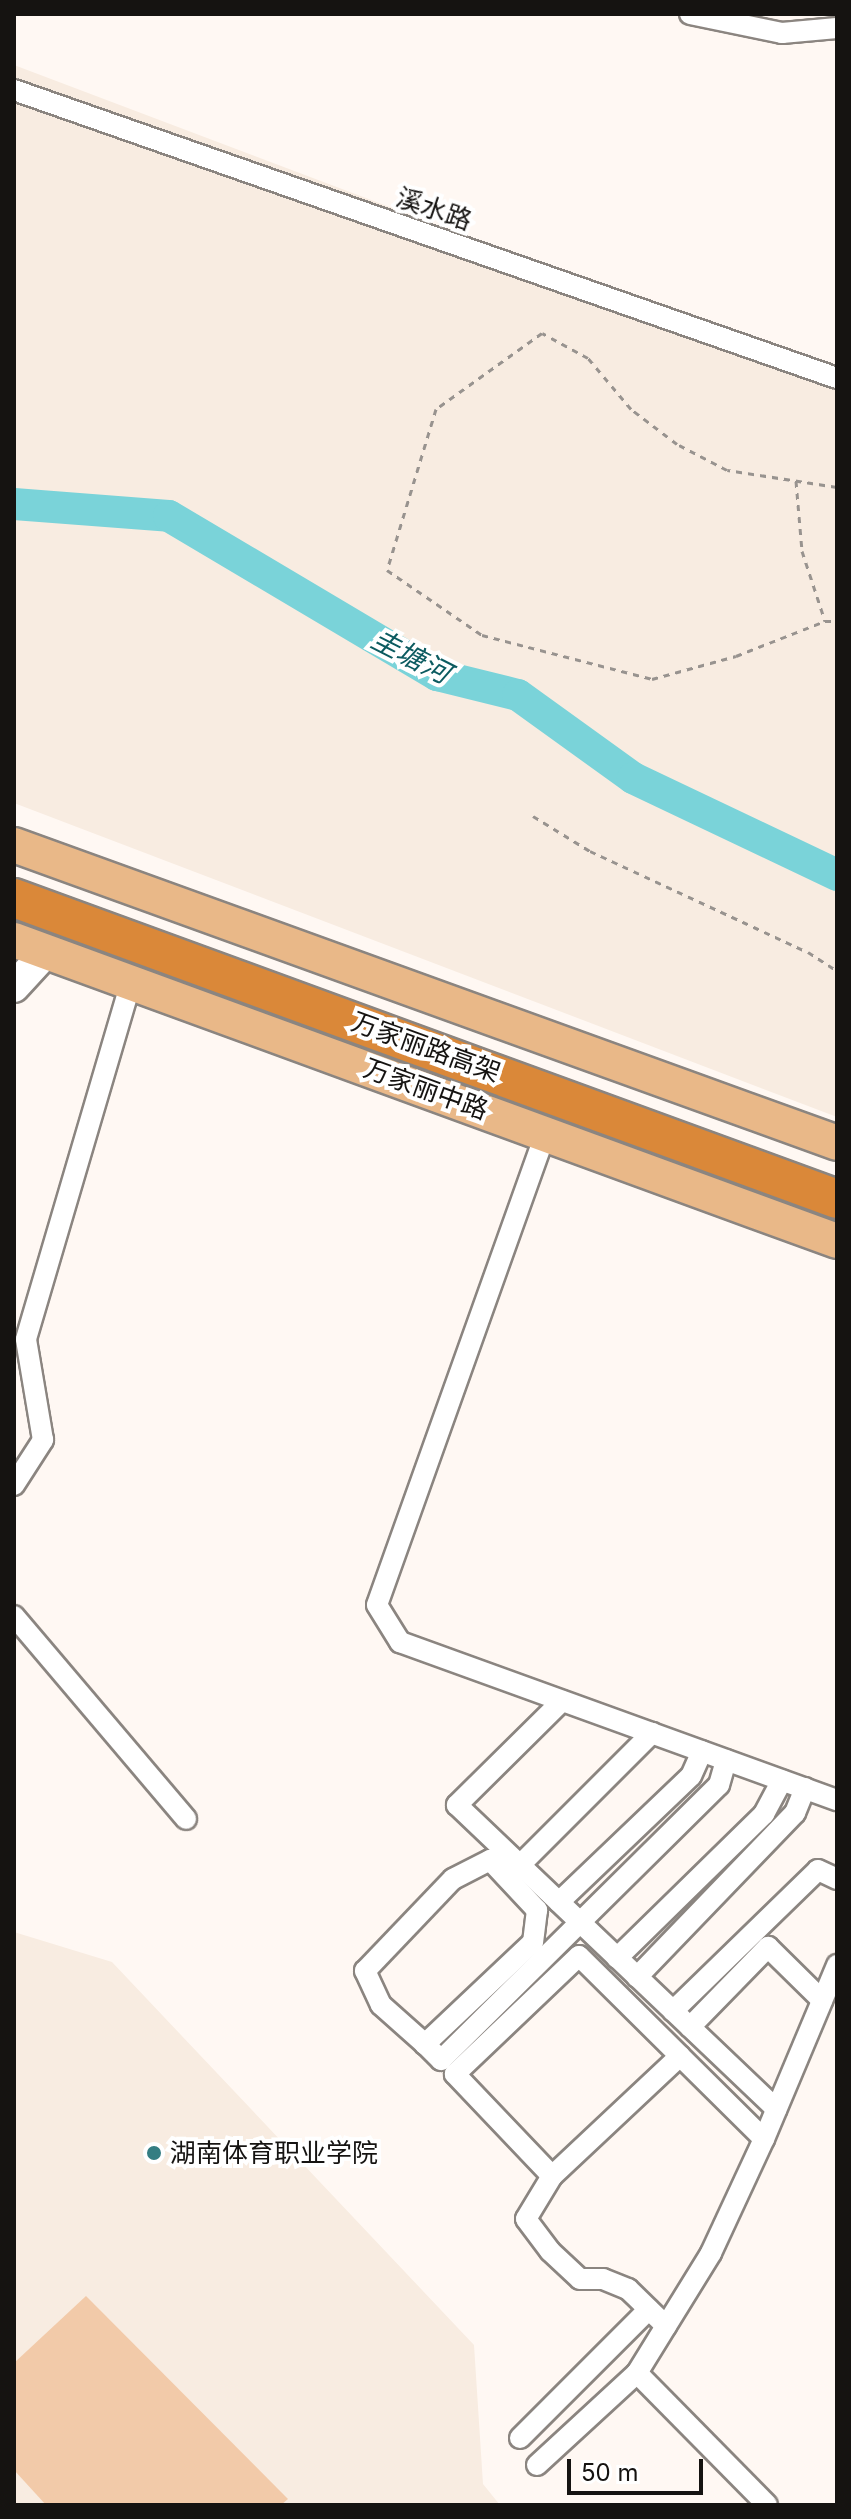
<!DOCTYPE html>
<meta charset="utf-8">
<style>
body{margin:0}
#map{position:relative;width:851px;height:2519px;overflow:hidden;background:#fff8f3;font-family:Inter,"Noto Sans SC",sans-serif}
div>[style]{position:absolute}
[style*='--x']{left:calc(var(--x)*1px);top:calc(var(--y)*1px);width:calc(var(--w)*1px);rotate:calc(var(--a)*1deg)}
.built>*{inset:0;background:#f8ece1}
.green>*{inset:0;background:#f2caa9}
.river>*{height:32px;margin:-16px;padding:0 16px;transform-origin:16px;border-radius:16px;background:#7ad3d9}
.path>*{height:3px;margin-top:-1.5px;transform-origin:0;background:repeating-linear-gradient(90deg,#98938f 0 6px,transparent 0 12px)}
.roads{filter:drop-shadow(2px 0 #8b8580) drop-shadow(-2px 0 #8b8580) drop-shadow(0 2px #8b8580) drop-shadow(0 -2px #8b8580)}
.street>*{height:20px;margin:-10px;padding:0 10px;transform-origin:10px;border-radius:10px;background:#fff}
.secondary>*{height:30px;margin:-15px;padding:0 15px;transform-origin:15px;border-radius:15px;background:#fff}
.primary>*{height:34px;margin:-17px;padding:0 17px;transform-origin:17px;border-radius:17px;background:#e9b888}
.highway>*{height:38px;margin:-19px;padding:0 19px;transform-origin:19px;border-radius:19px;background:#da8839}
.dots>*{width:22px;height:22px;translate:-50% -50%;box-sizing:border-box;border:4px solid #fff;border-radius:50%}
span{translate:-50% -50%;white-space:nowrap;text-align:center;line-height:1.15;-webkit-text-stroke:8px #fff;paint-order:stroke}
.street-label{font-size:26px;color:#151311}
.poi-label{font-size:26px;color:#151311}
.left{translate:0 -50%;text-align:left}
.water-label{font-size:28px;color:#0c5b60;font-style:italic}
.frame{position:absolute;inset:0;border:16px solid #151311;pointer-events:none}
.scale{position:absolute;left:567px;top:2459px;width:136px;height:36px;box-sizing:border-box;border:4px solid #151311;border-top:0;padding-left:10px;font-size:24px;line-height:28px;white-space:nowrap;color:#151311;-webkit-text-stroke:6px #fff;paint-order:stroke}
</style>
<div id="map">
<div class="built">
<div style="clip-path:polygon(14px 65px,837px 376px,837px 1117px,14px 803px)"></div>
<div style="clip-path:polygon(14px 1932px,112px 1962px,474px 2345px,483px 2484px,500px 2505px,14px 2505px)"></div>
</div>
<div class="green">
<div style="clip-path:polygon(86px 2296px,288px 2499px,281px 2505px,46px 2505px,14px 2470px,14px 2363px)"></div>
</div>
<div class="river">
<div style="--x:14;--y:504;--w:155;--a:4.4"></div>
<div style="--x:169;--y:516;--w:312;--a:30.7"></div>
<div style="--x:437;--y:675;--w:83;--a:13.9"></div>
<div style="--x:518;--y:695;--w:142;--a:35.8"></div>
<div style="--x:633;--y:778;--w:226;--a:25.4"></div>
</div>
<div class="path">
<div style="--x:796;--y:481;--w:70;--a:85.1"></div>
<div style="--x:802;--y:551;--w:74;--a:71.8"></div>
<div style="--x:837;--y:487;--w:111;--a:-171.2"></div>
<div style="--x:727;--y:470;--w:56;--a:-152.5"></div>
<div style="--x:677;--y:444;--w:58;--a:-142.7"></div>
<div style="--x:631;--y:409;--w:67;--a:-130.1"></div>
<div style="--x:588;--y:358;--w:52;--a:-151.5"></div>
<div style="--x:542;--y:333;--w:130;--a:144.4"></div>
<div style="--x:436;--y:409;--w:168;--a:106.9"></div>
<div style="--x:387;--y:570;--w:115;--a:34.4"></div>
<div style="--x:482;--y:635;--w:176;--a:14.5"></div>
<div style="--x:652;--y:679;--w:87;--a:-15.3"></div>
<div style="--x:736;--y:656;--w:96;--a:-21.5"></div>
<div style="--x:825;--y:621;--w:12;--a:0"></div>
<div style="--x:533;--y:816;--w:67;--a:31.6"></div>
<div style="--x:590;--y:851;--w:240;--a:24.9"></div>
<div style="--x:808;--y:952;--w:35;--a:33"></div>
</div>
<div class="roads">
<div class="street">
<div style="--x:690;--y:14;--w:94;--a:11.7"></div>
<div style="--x:782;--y:33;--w:55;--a:-5.2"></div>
<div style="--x:14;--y:90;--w:872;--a:19.29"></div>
<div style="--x:546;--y:1132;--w:502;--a:109.66"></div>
<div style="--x:377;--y:1605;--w:44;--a:58.1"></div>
<div style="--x:400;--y:1642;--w:465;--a:19.9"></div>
<div style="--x:14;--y:1485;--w:54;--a:-57.2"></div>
<div style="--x:43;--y:1440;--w:102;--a:-99.6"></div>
<div style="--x:26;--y:1339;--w:372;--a:-73.6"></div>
<div style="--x:14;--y:1616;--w:266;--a:49.7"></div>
<div style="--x:562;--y:1701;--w:148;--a:135.3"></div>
<div style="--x:457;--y:1805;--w:441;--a:43.6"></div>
<div style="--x:520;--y:1865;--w:187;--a:-45"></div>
<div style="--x:559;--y:1902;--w:182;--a:-43.7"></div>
<div style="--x:691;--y:1776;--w:27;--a:-66"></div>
<div style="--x:617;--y:1958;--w:206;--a:-44.4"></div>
<div style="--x:764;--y:1814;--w:38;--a:-62"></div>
<div style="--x:637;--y:1977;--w:228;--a:-46.1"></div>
<div style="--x:795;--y:1813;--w:27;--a:-68"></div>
<div style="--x:673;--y:2011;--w:202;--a:-44.2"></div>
<div style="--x:818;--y:1870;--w:21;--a:25"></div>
<div style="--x:690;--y:2027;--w:112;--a:-45.7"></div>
<div style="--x:768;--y:1947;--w:76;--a:44.5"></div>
<div style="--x:425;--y:2044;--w:59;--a:-138.4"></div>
<div style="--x:381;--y:2005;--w:38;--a:-115"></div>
<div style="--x:365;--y:1971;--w:127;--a:-46.3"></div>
<div style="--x:453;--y:1879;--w:42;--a:-27.2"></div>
<div style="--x:490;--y:1860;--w:69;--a:46.8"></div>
<div style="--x:537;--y:1910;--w:32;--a:97"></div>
<div style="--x:533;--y:1942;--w:149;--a:136.6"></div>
<div style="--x:425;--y:2044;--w:23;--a:45"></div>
<div style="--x:441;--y:2060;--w:391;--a:-44.7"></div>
<div style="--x:719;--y:1785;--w:26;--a:-74"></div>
<div style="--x:680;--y:2056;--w:175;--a:136.8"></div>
<div style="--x:552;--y:2176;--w:141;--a:-133.6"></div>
<div style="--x:455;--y:2074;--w:171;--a:-43.6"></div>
<div style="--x:579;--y:1956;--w:142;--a:44.7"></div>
<div style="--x:680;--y:2056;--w:118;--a:44.7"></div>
<div style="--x:552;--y:2176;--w:50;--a:121.2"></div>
<div style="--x:526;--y:2219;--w:40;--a:53"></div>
<div style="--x:550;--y:2251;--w:41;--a:43"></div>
<div style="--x:580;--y:2279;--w:23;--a:0"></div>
<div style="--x:603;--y:2279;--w:27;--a:22"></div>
<div style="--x:628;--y:2289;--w:53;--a:44.2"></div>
<div style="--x:637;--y:2373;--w:185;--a:45.4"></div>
<div style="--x:520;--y:2438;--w:182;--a:-45"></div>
<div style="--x:537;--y:2465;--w:136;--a:-42.6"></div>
<div style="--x:637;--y:2373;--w:141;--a:-58.3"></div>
<div style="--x:711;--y:2253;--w:126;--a:-65.1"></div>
<div style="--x:764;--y:2139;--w:189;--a:-67.2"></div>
</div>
<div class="secondary">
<div style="--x:14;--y:987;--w:47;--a:-47.6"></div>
</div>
<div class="primary">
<div style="--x:14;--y:845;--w:875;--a:19.9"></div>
<div style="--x:14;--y:940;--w:876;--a:20.09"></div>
</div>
<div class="highway">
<div style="--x:14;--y:898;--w:876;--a:20.09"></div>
</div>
</div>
<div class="dots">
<div style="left:154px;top:2153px;background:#347d82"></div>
</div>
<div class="street-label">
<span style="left:434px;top:209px;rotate:19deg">溪水路</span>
<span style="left:426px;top:1047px;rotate:20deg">万家丽路高架</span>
<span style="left:426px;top:1089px;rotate:20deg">万家丽中路</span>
</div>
<div class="poi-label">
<span class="left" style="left:170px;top:2153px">湖南体育职业学院</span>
</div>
<div class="water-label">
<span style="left:411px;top:656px;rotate:27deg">圭塘河</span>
</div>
<div class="frame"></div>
<div class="scale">50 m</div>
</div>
